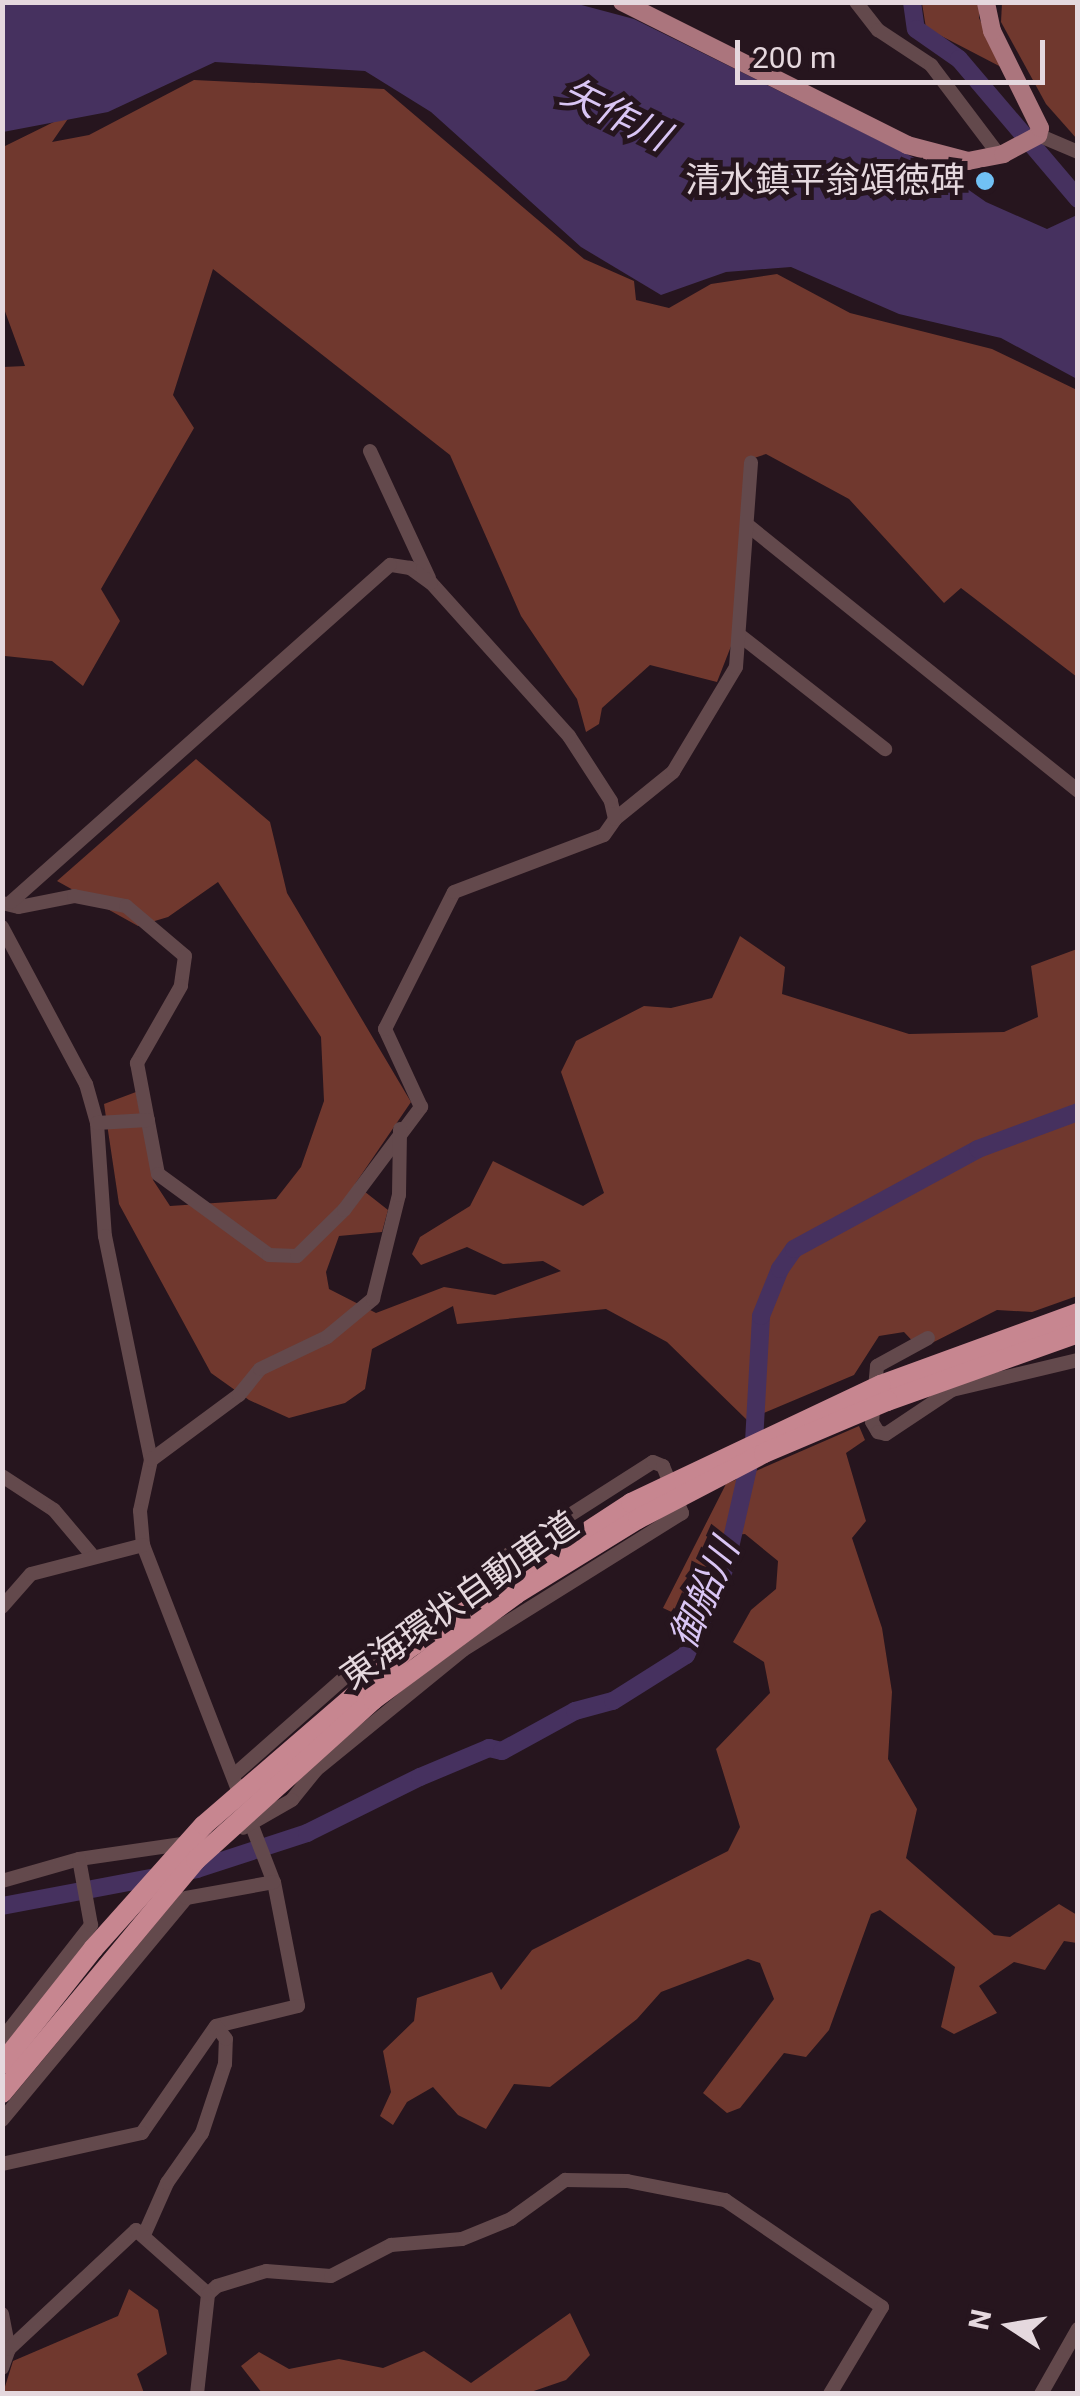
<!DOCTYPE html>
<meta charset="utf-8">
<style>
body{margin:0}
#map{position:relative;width:1080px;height:2396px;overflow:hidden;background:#26151e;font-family:Roboto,"Noto Sans JP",sans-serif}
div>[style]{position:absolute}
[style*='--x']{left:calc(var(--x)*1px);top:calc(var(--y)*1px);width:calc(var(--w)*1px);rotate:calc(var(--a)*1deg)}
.forest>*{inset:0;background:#70382e}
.water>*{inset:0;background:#46315f}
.river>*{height:18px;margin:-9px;padding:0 9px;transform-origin:9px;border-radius:9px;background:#46315f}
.minor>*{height:14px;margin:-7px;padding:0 7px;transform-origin:7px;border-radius:7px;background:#63494c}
.major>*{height:18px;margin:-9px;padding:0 9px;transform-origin:9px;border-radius:9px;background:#ab757d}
.highway>*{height:20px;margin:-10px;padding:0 10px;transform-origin:10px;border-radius:10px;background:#c78690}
.highway-bridge>*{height:20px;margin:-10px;padding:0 10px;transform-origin:10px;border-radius:10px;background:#c78690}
.dots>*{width:28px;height:28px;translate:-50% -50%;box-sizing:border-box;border:5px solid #26151e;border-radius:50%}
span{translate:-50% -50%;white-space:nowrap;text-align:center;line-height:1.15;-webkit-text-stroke:10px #26151e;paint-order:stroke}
.poi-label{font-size:35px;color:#e5d8de}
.right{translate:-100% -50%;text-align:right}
.street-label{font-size:35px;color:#e5d8de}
.water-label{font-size:38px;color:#d9c5f4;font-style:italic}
.frame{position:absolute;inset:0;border:5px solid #e5d8de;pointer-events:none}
.north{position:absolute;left:960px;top:2276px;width:100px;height:100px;-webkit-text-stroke:8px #26151e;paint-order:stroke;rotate:282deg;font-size:28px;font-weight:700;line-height:40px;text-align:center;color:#e5d8de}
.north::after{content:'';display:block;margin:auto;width:35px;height:45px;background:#e5d8de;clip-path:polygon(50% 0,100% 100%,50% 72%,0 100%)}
.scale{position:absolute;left:735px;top:40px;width:310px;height:45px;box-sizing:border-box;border:5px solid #e5d8de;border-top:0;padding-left:12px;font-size:30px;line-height:35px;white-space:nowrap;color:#e5d8de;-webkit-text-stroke:8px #26151e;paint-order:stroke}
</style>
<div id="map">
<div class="forest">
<div style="clip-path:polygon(922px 3px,979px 3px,979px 18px,1003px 68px,926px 28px)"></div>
<div style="clip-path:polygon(1002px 3px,1077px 3px,1077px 139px,1046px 104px,1001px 22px)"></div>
<div style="clip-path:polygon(194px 80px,384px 89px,584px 259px,634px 281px,636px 300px,669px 308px,711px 284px,777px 274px,850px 313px,992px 349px,1077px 390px,1077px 677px,961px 588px,944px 603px,849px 499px,766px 454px,745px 461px,735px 636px,717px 682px,650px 665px,602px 708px,599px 724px,586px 732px,577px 699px,521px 616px,450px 455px,213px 269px,173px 395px,194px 428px,101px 589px,120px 621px,83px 686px,52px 661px,5px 656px,3px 367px,25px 366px,3px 306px,3px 147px,72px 113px,52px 142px,89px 135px)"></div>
<div style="clip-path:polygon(196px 759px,270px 822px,287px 893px,411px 1102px,355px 1184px,388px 1210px,382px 1232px,339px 1236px,326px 1272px,329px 1289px,376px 1313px,444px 1287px,495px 1295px,561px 1271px,543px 1261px,503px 1264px,467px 1247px,421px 1265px,412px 1254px,420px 1237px,470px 1206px,493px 1161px,583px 1206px,604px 1193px,561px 1072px,576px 1041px,644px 1006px,671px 1008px,712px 998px,740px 936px,785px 967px,782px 994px,909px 1034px,1004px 1032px,1038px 1017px,1031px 966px,1077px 949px,1077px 1296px,1032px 1312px,997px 1310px,920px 1349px,904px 1332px,879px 1336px,854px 1375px,747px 1420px,667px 1342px,606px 1309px,457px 1324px,453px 1306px,372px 1349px,365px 1389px,345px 1403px,289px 1418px,249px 1400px,211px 1373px,119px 1204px,104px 1104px,136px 1092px,153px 1180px,170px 1206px,276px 1199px,301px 1167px,324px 1101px,321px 1037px,218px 882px,168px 917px,138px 926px,57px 881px)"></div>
<div style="clip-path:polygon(859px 1426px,865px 1440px,846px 1453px,866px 1521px,852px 1538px,882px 1628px,892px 1692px,888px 1759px,917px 1809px,906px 1858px,994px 1935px,1010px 1937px,1059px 1904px,1077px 1915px,1077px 1943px,1064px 1941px,1045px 1970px,1014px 1962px,979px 1986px,997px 2013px,954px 2034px,941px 2027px,955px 1967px,880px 1910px,871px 1914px,829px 2030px,806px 2057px,784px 2053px,740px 2108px,727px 2113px,703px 2093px,774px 1999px,760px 1963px,748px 1959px,661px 1992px,637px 2019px,550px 2087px,514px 2084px,486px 2129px,458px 2115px,433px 2087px,407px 2102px,393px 2125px,380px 2116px,391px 2092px,383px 2051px,414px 2021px,417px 1998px,492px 1972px,501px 1990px,532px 1950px,728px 1851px,740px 1827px,716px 1749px,770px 1693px,764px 1662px,733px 1642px,751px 1610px,776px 1589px,778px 1561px,745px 1534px,726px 1536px,691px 1621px,663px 1608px,726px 1484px)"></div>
<div style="clip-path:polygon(129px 2289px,158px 2310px,167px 2354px,137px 2374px,144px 2393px,3px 2393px,13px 2361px,118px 2316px)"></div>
<div style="clip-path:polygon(570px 2313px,590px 2355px,566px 2380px,528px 2393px,262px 2393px,241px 2366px,259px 2352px,289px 2369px,339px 2359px,383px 2368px,424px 2351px,471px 2383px)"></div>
</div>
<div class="water">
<div style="clip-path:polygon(3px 3px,574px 3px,634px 19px,943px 172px,986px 202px,1047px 229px,1077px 215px,1077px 379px,1001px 338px,899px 314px,791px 267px,726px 272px,661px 295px,581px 247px,431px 112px,365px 71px,215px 62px,108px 112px,3px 132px)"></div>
</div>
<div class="river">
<div style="--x:912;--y:2;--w:27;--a:82"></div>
<div style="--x:916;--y:29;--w:52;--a:34.9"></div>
<div style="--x:959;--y:59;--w:184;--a:49.6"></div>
<div style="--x:2;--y:1906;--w:198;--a:-10.7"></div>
<div style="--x:197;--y:1869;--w:116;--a:-18.1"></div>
<div style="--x:307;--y:1833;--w:126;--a:-26.4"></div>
<div style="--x:420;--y:1777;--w:75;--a:-22.8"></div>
<div style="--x:489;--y:1748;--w:13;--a:13"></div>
<div style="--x:502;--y:1751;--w:83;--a:-28.7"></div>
<div style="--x:575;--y:1711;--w:39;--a:-15"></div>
<div style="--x:613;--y:1701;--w:86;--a:-32.2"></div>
<div style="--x:686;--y:1655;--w:98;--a:-66"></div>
<div style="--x:726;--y:1565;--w:126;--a:-77.2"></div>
<div style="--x:754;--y:1442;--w:126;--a:-86.8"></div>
<div style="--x:761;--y:1316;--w:51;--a:-68"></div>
<div style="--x:780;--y:1269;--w:24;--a:-55"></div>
<div style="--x:794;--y:1249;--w:209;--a:-28.5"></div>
<div style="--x:978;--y:1149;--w:107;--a:-20.3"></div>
</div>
<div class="minor">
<div style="--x:856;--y:2;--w:36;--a:52"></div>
<div style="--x:878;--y:30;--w:64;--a:33.4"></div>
<div style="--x:931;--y:65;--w:113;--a:52.9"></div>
<div style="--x:1038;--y:135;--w:43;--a:23"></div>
<div style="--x:370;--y:451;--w:140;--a:65.1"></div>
<div style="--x:750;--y:527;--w:421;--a:38.8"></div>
<div style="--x:742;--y:637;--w:182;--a:38.1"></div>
<div style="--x:615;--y:819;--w:75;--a:-39"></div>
<div style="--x:673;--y:772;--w:122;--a:-59"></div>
<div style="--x:736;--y:667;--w:205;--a:-85.8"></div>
<div style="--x:2;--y:903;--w:17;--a:13"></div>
<div style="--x:19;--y:907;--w:56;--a:-11.3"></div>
<div style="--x:74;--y:896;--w:53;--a:10.9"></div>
<div style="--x:126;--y:906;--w:77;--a:40.3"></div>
<div style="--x:185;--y:956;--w:30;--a:98"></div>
<div style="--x:181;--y:986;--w:89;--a:119.7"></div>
<div style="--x:137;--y:1063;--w:113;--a:79.3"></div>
<div style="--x:158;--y:1174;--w:137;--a:36.1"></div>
<div style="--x:269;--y:1255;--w:28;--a:2"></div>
<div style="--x:297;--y:1256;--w:66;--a:-44.4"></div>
<div style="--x:344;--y:1210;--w:129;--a:-53.2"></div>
<div style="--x:421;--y:1107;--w:86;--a:-114.8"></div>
<div style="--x:385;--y:1029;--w:153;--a:-63.3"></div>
<div style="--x:454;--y:892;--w:160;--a:-20.8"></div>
<div style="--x:604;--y:835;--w:19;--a:-55"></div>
<div style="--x:615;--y:819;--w:18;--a:-103"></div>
<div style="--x:611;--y:801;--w:77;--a:-122.9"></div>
<div style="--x:569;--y:736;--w:206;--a:-132"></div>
<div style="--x:431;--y:583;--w:26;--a:-144"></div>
<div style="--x:410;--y:568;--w:20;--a:-171"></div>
<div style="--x:390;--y:565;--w:507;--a:138.36"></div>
<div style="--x:2;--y:927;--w:178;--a:61.9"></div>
<div style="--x:86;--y:1084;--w:41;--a:74.2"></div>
<div style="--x:97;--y:1123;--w:113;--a:86"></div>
<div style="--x:105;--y:1236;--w:229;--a:78.4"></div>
<div style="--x:151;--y:1460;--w:52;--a:102.2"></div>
<div style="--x:140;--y:1511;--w:34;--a:85"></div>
<div style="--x:143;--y:1545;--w:362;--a:68.8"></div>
<div style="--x:274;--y:1882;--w:126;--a:79"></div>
<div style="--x:298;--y:2006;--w:84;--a:166.3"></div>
<div style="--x:216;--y:2026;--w:130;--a:124.7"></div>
<div style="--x:142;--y:2133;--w:143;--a:167.5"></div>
<div style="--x:97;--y:1123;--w:51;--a:-3.4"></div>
<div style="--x:928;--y:1338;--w:58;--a:151.2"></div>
<div style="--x:877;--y:1366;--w:56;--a:95.1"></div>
<div style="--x:872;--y:1422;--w:12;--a:59"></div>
<div style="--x:878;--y:1432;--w:8;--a:14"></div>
<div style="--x:886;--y:1434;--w:79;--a:-33.7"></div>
<div style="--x:952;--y:1390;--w:130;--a:-13.4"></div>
<div style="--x:151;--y:1460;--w:109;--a:-36.5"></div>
<div style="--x:239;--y:1395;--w:33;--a:-51"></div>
<div style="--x:260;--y:1369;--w:74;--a:-25.5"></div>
<div style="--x:327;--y:1337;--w:60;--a:-39.6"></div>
<div style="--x:373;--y:1299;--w:107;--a:-76"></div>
<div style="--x:399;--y:1195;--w:66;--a:-89.1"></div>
<div style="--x:2;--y:1476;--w:62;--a:33.2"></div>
<div style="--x:54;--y:1510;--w:57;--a:49.9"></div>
<div style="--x:2;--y:1607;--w:44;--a:-48.7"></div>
<div style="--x:31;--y:1574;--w:116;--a:-14.5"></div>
<div style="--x:234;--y:1775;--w:181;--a:-41.4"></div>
<div style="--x:370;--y:1655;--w:175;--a:-36"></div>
<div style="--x:512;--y:1552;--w:167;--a:-32.6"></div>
<div style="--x:653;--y:1462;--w:11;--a:22"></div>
<div style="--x:663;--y:1466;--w:51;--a:68"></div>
<div style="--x:682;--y:1513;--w:258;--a:148"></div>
<div style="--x:463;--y:1650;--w:190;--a:140.8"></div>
<div style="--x:316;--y:1770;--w:38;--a:129"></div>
<div style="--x:292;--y:1800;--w:56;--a:150.3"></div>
<div style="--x:2;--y:1881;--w:80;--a:-15.9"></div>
<div style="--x:79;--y:1859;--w:111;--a:-8.3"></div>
<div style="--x:2;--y:2039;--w:145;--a:-52"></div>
<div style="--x:91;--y:1925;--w:67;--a:-100.3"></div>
<div style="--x:2;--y:2120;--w:288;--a:-50.3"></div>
<div style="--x:186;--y:1898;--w:89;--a:-10.3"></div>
<div style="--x:144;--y:2235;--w:57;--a:-66.1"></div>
<div style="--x:167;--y:2183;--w:61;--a:-55"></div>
<div style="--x:202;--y:2133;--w:73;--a:-71.6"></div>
<div style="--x:225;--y:2064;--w:25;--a:-88"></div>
<div style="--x:226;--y:2039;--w:16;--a:-128"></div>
<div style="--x:2;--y:2314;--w:36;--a:79"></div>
<div style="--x:2;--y:2368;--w:20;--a:-70"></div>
<div style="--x:9;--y:2349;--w:174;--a:-43.1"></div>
<div style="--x:136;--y:2230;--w:96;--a:41.6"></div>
<div style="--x:197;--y:2394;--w:101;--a:-83.7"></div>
<div style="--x:208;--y:2294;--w:12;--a:-42"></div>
<div style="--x:217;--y:2286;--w:51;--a:-17"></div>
<div style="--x:266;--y:2271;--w:65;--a:4.4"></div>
<div style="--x:331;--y:2276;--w:68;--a:-27.3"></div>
<div style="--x:391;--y:2245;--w:71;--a:-4.8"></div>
<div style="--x:462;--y:2239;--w:53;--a:-22.2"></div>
<div style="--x:511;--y:2219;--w:67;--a:-35.8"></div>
<div style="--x:565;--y:2180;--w:62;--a:0.9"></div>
<div style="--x:627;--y:2181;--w:100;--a:11"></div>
<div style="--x:725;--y:2200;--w:190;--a:34.3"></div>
<div style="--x:882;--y:2307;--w:101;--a:120.9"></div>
<div style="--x:1041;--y:2394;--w:75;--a:-60.4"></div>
</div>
<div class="major">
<div style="--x:622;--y:2;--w:319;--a:26.6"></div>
<div style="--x:907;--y:145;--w:63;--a:14.7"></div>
<div style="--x:968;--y:161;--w:36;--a:-11"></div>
<div style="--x:1003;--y:154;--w:40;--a:-28"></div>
<div style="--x:1038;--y:135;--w:7;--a:-74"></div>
<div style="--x:1040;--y:128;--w:108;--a:-116.3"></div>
<div style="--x:992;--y:31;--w:30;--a:-102"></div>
</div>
<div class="highway">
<div style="--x:881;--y:1385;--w:210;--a:-20.1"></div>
<div style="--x:887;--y:1401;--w:203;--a:-19.6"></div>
</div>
<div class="highway-bridge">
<div style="--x:2;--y:2064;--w:147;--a:-51.6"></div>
<div style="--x:93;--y:1949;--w:166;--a:-48.2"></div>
<div style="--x:204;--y:1825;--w:269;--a:-40.8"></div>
<div style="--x:408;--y:1649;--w:267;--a:-33.2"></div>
<div style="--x:631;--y:1503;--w:276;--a:-25.3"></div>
<div style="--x:2;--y:2093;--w:303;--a:-50.2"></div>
<div style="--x:196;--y:1860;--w:239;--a:-42.1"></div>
<div style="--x:373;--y:1700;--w:178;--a:-36.5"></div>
<div style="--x:516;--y:1594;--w:143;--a:-31.6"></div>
<div style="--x:638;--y:1519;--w:142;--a:-27.6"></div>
<div style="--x:764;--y:1453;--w:134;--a:-22.9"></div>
</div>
<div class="dots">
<div style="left:985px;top:181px;background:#71c1f5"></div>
</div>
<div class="poi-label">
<span class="right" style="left:965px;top:181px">清水鎮平翁頌徳碑</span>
</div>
<div class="street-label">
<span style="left:460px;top:1601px;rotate:-35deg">東海環状自動車道</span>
</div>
<div class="water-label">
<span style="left:615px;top:115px;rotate:26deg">矢作川</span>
<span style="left:705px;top:1594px;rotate:-66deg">御船川</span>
</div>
<div class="frame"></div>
<div class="north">N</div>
<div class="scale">200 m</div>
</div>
